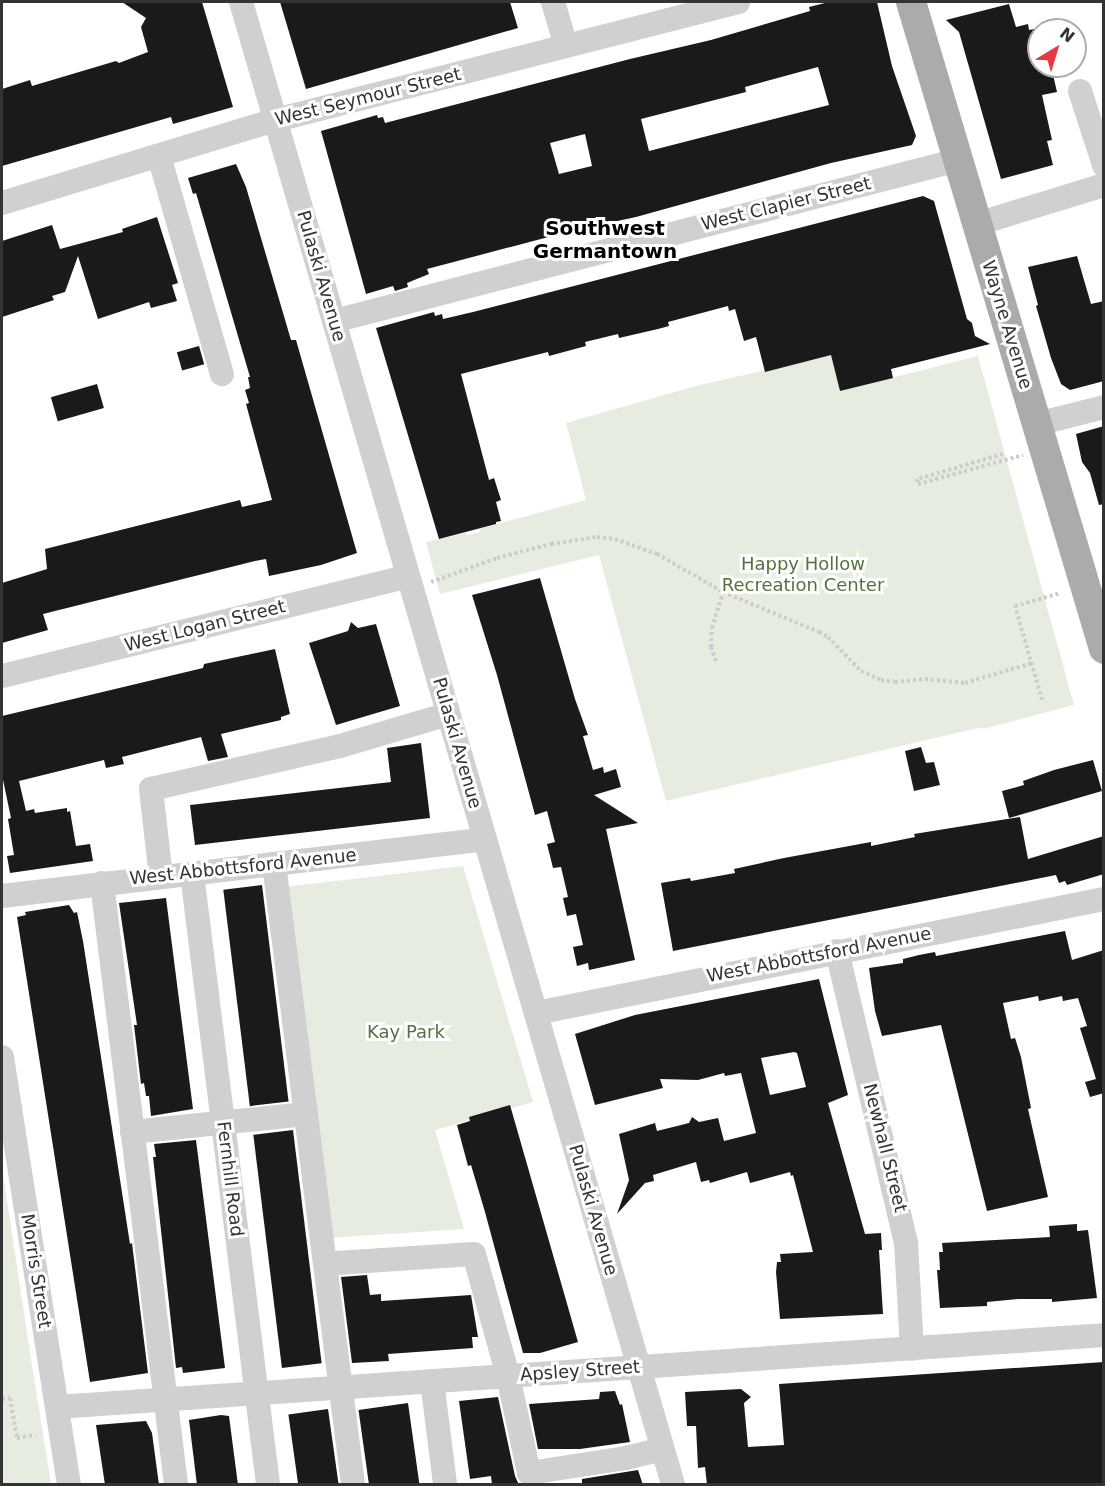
<!DOCTYPE html>
<style>
body{margin:0}
#map{position:relative;width:1105px;height:1486px;overflow:hidden;background:#fff;font-family:"DejaVu Sans",sans-serif}
div>[style]{position:absolute}
[style*='--x']{left:calc(var(--x)*1px);top:calc(var(--y)*1px);width:calc(var(--w)*1px);rotate:calc(var(--a)*1deg)}
.green>*{inset:0;background:#e6ecdf}
.building>*{inset:0;background:#1a1a1a;transform-origin:0 0}
.path>*{height:4px;margin-top:-2px;transform-origin:0;background:repeating-linear-gradient(90deg,#cdcdcd 0 3px,transparent 0 6px)}
.minor>*{height:24px;margin:-12px;padding:0 12px;transform-origin:12px;border-radius:12px;background:#d0d0d0}
.major>*{height:30px;margin:-15px;padding:0 15px;transform-origin:15px;border-radius:15px;background:#ababab}
span{translate:-50% -50%;white-space:nowrap;text-align:center;line-height:1.15;-webkit-text-stroke:6px #fff;paint-order:stroke}
.street-label{font-size:18px;color:#333}
.park-label{font-size:18px;color:#56703f}
.neighbourhood-label{font-size:20px;color:#000;font-weight:700}
.frame{position:absolute;inset:0;border:3px solid #333;pointer-events:none}
.north{position:absolute;left:1027px;top:18px;width:60px;height:60px;box-sizing:border-box;background:#fff;border:2px solid #adadad;border-radius:50%;rotate:38deg;font-size:16px;font-weight:700;line-height:24px;text-align:center;color:#333}
.north::after{content:'';display:block;margin:auto;width:21px;height:27px;background:#e63946;clip-path:polygon(50% 0,100% 100%,50% 72%,0 100%)}
</style>
<div id="map">
<div class="green">
<div style="clip-path:polygon(831px 355px,840px 391px,978px 356px,1074px 705px,983px 729px,982px 727px,666px 801px,599px 555px,440px 594px,426px 542px,465px 533px,467px 535px,480px 532px,479px 529px,586px 500px,566px 423px,696px 386px)"></div>
<div style="clip-path:polygon(463px 866px,533px 1102px,435px 1130px,464px 1229px,328px 1238px,285px 887px)"></div>
<div style="clip-path:polygon(2px 1168px,33px 1372px,51px 1484px,2px 1484px)"></div>
</div>
<div class="building">
<div style="clip-path:polygon(122px 2px,202px 2px,233px 107px,173px 124px,171px 117px,2px 166px,2px 89px,30px 80px,32px 86px,116px 61px,119px 63px,148px 52px,141px 27px,146px 18px)"></div>
<div style="clip-path:polygon(280px 2px,510px 2px,518px 28px,306px 89px)"></div>
<div style="clip-path:polygon(evenodd,829px 2px,877px 2px,892px 66px,916px 136px,912px 145px,831px 163px,636px 217px,571px 231px,427px 269px,429px 274px,407px 283px,408px 287px,395px 291px,393px 286px,366px 294px,321px 131px,377px 115px,378px 118px,383px 117px,385px 123px,630px 59px,711px 40px,810px 11px,809px 7px,829px 2px,818px 67px,829px 105px,649px 151px,641px 119px,746px 92px,745px 87px,818px 67px,829px 2px,585px 134px,592px 166px,559px 174px,550px 143px,585px 134px)"></div>
<div style="clip-path:polygon(1009px 4px,1016px 27px,1028px 24px,1029px 30px,1034px 29px,1039px 49px,1039px 66px,1051px 66px,1057px 92px,1042px 95px,1052px 140px,1047px 141px,1053px 165px,1001px 179px,959px 32px,946px 20px)"></div>
<div style="clip-path:polygon(236px 164px,246px 187px,291px 340px,296px 340px,357px 553px,321px 565px,269px 576px,266px 559px,255px 561px,43px 614px,48px 630px,2px 643px,2px 583px,47px 569px,45px 549px,240px 500px,242px 507px,272px 500px,246px 404px,249px 403px,245px 390px,250px 388px,248px 377px,250px 377px,196px 193px,193px 194px,188px 178px)"></div>
<div style="clip-path:polygon(923px 196px,934px 201px,967px 319px,972px 323px,975px 336px,990px 344px,891px 369px,893px 378px,840px 391px,831px 355px,765px 372px,756px 337px,744px 341px,735px 309px,729px 311px,728px 306px,668px 322px,669px 326px,658px 329px,619px 338px,618px 334px,585px 342px,586px 346px,549px 356px,548px 352px,461px 374px,489px 480px,494px 478px,501px 500px,496px 502px,501px 521px,496px 522px,496px 524px,439px 539px,376px 328px,434px 312px,435px 316px,442px 314px,443px 319px,473px 312px)"></div>
<div style="clip-path:polygon(157px 217px,178px 283px,172px 285px,177px 301px,151px 308px,149px 302px,98px 319px,78px 256px,65px 292px,52px 296px,54px 300px,2px 317px,2px 241px,52px 225px,60px 249px,123px 232px,122px 229px)"></div>
<div style="clip-path:polygon(1077px 256px,1091px 304px,1104px 301px,1104px 381px,1070px 390px,1061px 384px,1051px 358px,1036px 306px,1038px 305px,1028px 267px)"></div>
<div style="left:199px;top:346px;width:19px;height:23px;rotate:74deg"></div>
<div style="left:97px;top:384px;width:25px;height:48px;rotate:74deg"></div>
<div style="clip-path:polygon(1104px 426px,1104px 504px,1099px 505px,1090px 473px,1082px 462px,1076px 434px)"></div>
<div style="clip-path:polygon(540px 578px,575px 699px,588px 735px,583px 736px,593px 770px,603px 767px,604px 773px,616px 769px,621px 787px,594px 795px,638px 823px,606px 829px,635px 960px,589px 970px,588px 963px,577px 966px,573px 947px,583px 945px,576px 914px,567px 916px,563px 898px,568px 897px,561px 867px,553px 868px,547px 844px,555px 842px,547px 811px,535px 815px,497px 675px,472px 595px)"></div>
<div style="clip-path:polygon(351px 622px,358px 628px,376px 624px,400px 706px,336px 725px,309px 643px,348px 631px)"></div>
<div style="clip-path:polygon(275px 649px,290px 714px,281px 717px,281px 720px,221px 734px,228px 757px,208px 761px,201px 737px,122px 757px,124px 764px,106px 768px,104px 760px,19px 781px,26px 811px,34px 809px,35px 813px,67px 808px,67px 812px,70px 811px,76px 846px,90px 844px,93px 861px,10px 873px,7px 856px,14px 855px,8px 819px,11px 818px,2px 775px,2px 716px,203px 668px,204px 664px)"></div>
<div style="clip-path:polygon(421px 743px,430px 818px,195px 845px,190px 805px,391px 782px,387px 748px)"></div>
<div style="clip-path:polygon(921px 747px,926px 763px,934px 762px,940px 785px,914px 791px,905px 751px)"></div>
<div style="clip-path:polygon(1093px 760px,1102px 791px,1009px 818px,1002px 791px,1024px 785px,1023px 781px,1054px 770px)"></div>
<div style="clip-path:polygon(1020px 817px,1028px 859px,1104px 836px,1104px 874px,1067px 885px,1065px 881px,1059px 883px,1056px 875px,673px 951px,661px 883px,690px 878px,691px 881px,735px 873px,734px 869px,784px 858px,871px 842px,871px 846px,915px 837px,914px 834px)"></div>
<div style="left:262px;top:885px;width:218px;height:39px;rotate:83deg"></div>
<div style="clip-path:polygon(166px 898px,193px 1109px,151px 1116px,149px 1096px,146px 1096px,144px 1083px,141px 1084px,134px 1025px,137px 1025px,119px 903px)"></div>
<div style="clip-path:polygon(69px 905px,74px 913px,77px 912px,83px 941px,130px 1244px,132px 1243px,148px 1373px,90px 1382px,17px 917px,26px 915px,25px 912px)"></div>
<div style="clip-path:polygon(1065px 931px,1072px 960px,1104px 950px,1104px 1093px,1090px 1097px,1085px 1082px,1096px 1079px,1080px 1028px,1087px 1026px,1078px 998px,1063px 1001px,1062px 996px,1039px 1001px,1038px 996px,1003px 1003px,1011px 1039px,1015px 1038px,1021px 1057px,1031px 1108px,1028px 1109px,1048px 1197px,987px 1211px,941px 1025px,882px 1036px,875px 1011px,869px 968px,903px 963px,903px 959px,919px 955px,935px 952px,936px 956px)"></div>
<div style="clip-path:polygon(evenodd,819px 979px,848px 1095px,828px 1103px,865px 1234px,881px 1233px,882px 1250px,879px 1250px,883px 1314px,780px 1319px,776px 1272px,777px 1262px,781px 1262px,780px 1254px,813px 1252px,793px 1175px,791px 1176px,790px 1172px,750px 1183px,747px 1172px,710px 1183px,709px 1180px,701px 1182px,696px 1162px,653px 1175px,654px 1181px,645px 1183px,617px 1214px,629px 1180px,619px 1134px,655px 1123px,657px 1131px,689px 1123px,692px 1117px,699px 1122px,718px 1118px,724px 1141px,756px 1133px,741px 1073px,725px 1076px,724px 1073px,698px 1080px,660px 1079px,663px 1088px,595px 1105px,575px 1034px,635px 1015px,819px 979px,794px 1052px,797px 1053px,806px 1087px,770px 1095px,761px 1058px,794px 1052px)"></div>
<div style="clip-path:polygon(510px 1105px,578px 1342px,540px 1353px,523px 1353px,485px 1212px,471px 1165px,468px 1166px,457px 1125px,470px 1121px,469px 1117px)"></div>
<div style="left:293px;top:1130px;width:235px;height:40px;rotate:83deg"></div>
<div style="clip-path:polygon(196px 1140px,225px 1368px,183px 1373px,182px 1367px,176px 1368px,153px 1157px,156px 1157px,154px 1144px)"></div>
<div style="clip-path:polygon(1077px 1224px,1077px 1231px,1088px 1230px,1097px 1298px,1052px 1302px,1052px 1299px,1019px 1299px,987px 1302px,987px 1306px,940px 1308px,937px 1270px,940px 1270px,939px 1252px,943px 1252px,942px 1243px,1050px 1237px,1049px 1226px)"></div>
<div style="clip-path:polygon(367px 1275px,370px 1295px,381px 1294px,381px 1301px,471px 1295px,478px 1337px,472px 1337px,473px 1348px,388px 1354px,389px 1361px,352px 1363px,341px 1277px)"></div>
<div style="clip-path:polygon(1104px 1362px,1104px 1485px,707px 1485px,705px 1467px,698px 1468px,696px 1426px,687px 1426px,685px 1392px,741px 1389px,751px 1397px,744px 1403px,748px 1447px,784px 1445px,779px 1384px)"></div>
<div style="clip-path:polygon(615px 1391px,620px 1405px,622px 1404px,630px 1442px,580px 1449px,538px 1449px,529px 1404px,599px 1399px,600px 1392px)"></div>
<div style="clip-path:polygon(498px 1397px,515px 1476px,519px 1485px,492px 1485px,491px 1476px,470px 1479px,459px 1401px)"></div>
<div style="left:408px;top:1403px;width:83px;height:50px;rotate:82deg"></div>
<div style="left:328px;top:1409px;width:77px;height:40px;rotate:82deg"></div>
<div style="clip-path:polygon(221px 1415px,229px 1416px,238px 1485px,197px 1485px,189px 1420px)"></div>
<div style="clip-path:polygon(146px 1421px,152px 1433px,159px 1485px,105px 1485px,96px 1425px)"></div>
<div style="clip-path:polygon(638px 1470px,643px 1485px,582px 1485px,582px 1479px)"></div>
</div>
<div class="path">
<div style="--x:1003;--y:454;--w:90;--a:163.8"></div>
<div style="--x:917;--y:479;--w:5;--a:79"></div>
<div style="--x:918;--y:484;--w:109;--a:-15.4"></div>
<div style="--x:431;--y:582;--w:70;--a:-20"></div>
<div style="--x:497;--y:558;--w:56;--a:-14.5"></div>
<div style="--x:551;--y:544;--w:47;--a:-8.7"></div>
<div style="--x:597;--y:537;--w:18;--a:6"></div>
<div style="--x:615;--y:539;--w:45;--a:19.7"></div>
<div style="--x:657;--y:554;--w:76;--a:29.9"></div>
<div style="--x:723;--y:592;--w:104;--a:22.6"></div>
<div style="--x:819;--y:632;--w:10;--a:29"></div>
<div style="--x:828;--y:637;--w:47;--a:45.9"></div>
<div style="--x:861;--y:671;--w:22;--a:24"></div>
<div style="--x:881;--y:680;--w:14;--a:8"></div>
<div style="--x:895;--y:682;--w:30;--a:-6"></div>
<div style="--x:925;--y:679;--w:40;--a:5.7"></div>
<div style="--x:965;--y:683;--w:70;--a:-16.6"></div>
<div style="--x:716;--y:661;--w:15;--a:-110"></div>
<div style="--x:711;--y:647;--w:19;--a:-87"></div>
<div style="--x:712;--y:628;--w:38;--a:-73"></div>
<div style="--x:1042;--y:700;--w:98;--a:-106"></div>
<div style="--x:1015;--y:606;--w:48;--a:-15.8"></div>
<div style="--x:2;--y:1399;--w:8;--a:-7"></div>
<div style="--x:10;--y:1398;--w:41;--a:80.1"></div>
<div style="--x:17;--y:1438;--w:19;--a:-9"></div>
</div>
<div class="minor">
<div style="--x:241;--y:2;--w:1544;--a:73.75"></div>
<div style="--x:553;--y:2;--w:46;--a:73.5"></div>
<div style="--x:1080;--y:91;--w:78;--a:72"></div>
<div style="--x:159;--y:156;--w:227;--a:73.9"></div>
<div style="--x:2;--y:203;--w:286;--a:-16.9"></div>
<div style="--x:276;--y:120;--w:477;--a:-14.3"></div>
<div style="--x:977;--y:224;--w:133;--a:-17.1"></div>
<div style="--x:334;--y:321;--w:644;--a:-14.47"></div>
<div style="--x:1037;--y:424;--w:69;--a:-14.2"></div>
<div style="--x:2;--y:676;--w:418;--a:-13.8"></div>
<div style="--x:274;--y:864;--w:625;--a:82.74"></div>
<div style="--x:192;--y:874;--w:615;--a:82.9"></div>
<div style="--x:161;--y:877;--w:89;--a:-96.5"></div>
<div style="--x:151;--y:789;--w:194;--a:-12.8"></div>
<div style="--x:340;--y:746;--w:113;--a:-16.5"></div>
<div style="--x:102;--y:883;--w:606;--a:82.98"></div>
<div style="--x:2;--y:896;--w:486;--a:-6.7"></div>
<div style="--x:837;--y:951;--w:299;--a:76.7"></div>
<div style="--x:906;--y:1242;--w:107;--a:86.8"></div>
<div style="--x:536;--y:1013;--w:579;--a:-11.35"></div>
<div style="--x:2;--y:1057;--w:432;--a:81.1"></div>
<div style="--x:132;--y:1132;--w:175;--a:-5.9"></div>
<div style="--x:337;--y:1263;--w:137;--a:-3.8"></div>
<div style="--x:474;--y:1254;--w:127;--a:74.4"></div>
<div style="--x:508;--y:1376;--w:99;--a:77.8"></div>
<div style="--x:529;--y:1473;--w:98;--a:-8.8"></div>
<div style="--x:626;--y:1458;--w:37;--a:-14"></div>
<div style="--x:432;--y:1381;--w:104;--a:82.8"></div>
<div style="--x:57;--y:1407;--w:1049;--a:-3.93"></div>
</div>
<div class="major">
<div style="--x:911;--y:2;--w:675;--a:73.39"></div>
</div>
<div class="street-label">
<span style="left:368px;top:97px;rotate:-14deg">West Seymour Street</span>
<span style="left:786px;top:204px;rotate:-14deg">West Clapier Street</span>
<span style="left:321px;top:276px;rotate:74deg">Pulaski Avenue</span>
<span style="left:1007px;top:325px;rotate:73deg">Wayne Avenue</span>
<span style="left:205px;top:626px;rotate:-14deg">West Logan Street</span>
<span style="left:457px;top:743px;rotate:74deg">Pulaski Avenue</span>
<span style="left:243px;top:867px;rotate:-6deg">West Abbottsford Avenue</span>
<span style="left:819px;top:955px;rotate:-11deg">West Abbottsford Avenue</span>
<span style="left:885px;top:1148px;rotate:76deg">Newhall Street</span>
<span style="left:230px;top:1179px;rotate:83deg">Fernhill Road</span>
<span style="left:593px;top:1210px;rotate:74deg">Pulaski Avenue</span>
<span style="left:36px;top:1271px;rotate:81deg">Morris Street</span>
<span style="left:580px;top:1371px;rotate:-4deg">Apsley Street</span>
</div>
<div class="park-label">
<span style="left:803px;top:575px">Happy Hollow<br>Recreation Center</span>
<span style="left:406px;top:1032px">Kay Park</span>
</div>
<div class="neighbourhood-label">
<span style="left:605px;top:240px">Southwest<br>Germantown</span>
</div>
<div class="frame"></div>
<div class="north">N</div>
</div>
